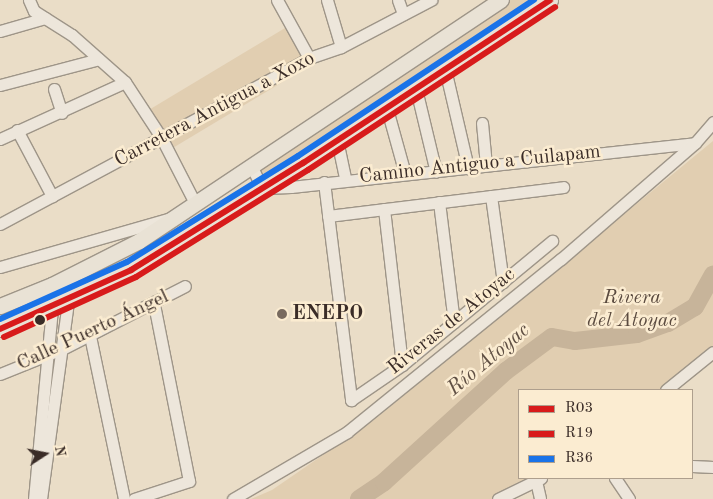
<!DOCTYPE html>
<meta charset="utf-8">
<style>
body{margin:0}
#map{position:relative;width:713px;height:499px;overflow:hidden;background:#eaddc7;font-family:"Old Standard TT",serif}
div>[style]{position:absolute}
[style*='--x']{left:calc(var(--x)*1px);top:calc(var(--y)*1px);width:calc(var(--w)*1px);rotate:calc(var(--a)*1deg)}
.green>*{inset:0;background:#e1ceb1;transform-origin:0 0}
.river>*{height:18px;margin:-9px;padding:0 9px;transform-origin:9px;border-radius:9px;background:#c7b49a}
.roads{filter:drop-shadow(1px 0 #9e9588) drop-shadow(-1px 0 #9e9588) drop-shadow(0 1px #9e9588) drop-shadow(0 -1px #9e9588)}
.minor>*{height:11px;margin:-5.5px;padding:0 5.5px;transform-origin:5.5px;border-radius:5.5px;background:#ede6db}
.major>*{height:15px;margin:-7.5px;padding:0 7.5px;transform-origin:7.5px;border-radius:7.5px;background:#e9e2d5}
.bus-1>*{height:6px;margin:-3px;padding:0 3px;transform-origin:3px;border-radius:3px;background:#d81b1b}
.bus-2>*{height:6px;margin:-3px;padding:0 3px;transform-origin:3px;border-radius:3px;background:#d81b1b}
.bus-3>*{height:6px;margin:-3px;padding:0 3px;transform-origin:3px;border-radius:3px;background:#1a73e8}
.dots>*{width:14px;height:14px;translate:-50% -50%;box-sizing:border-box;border:2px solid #fbecd1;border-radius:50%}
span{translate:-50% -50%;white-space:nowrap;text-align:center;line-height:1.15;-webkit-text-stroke:5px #fbecd1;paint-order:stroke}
.street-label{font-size:20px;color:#3a2c27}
.park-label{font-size:20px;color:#5a4a3f;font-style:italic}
.poi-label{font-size:20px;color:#3a2c27;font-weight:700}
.left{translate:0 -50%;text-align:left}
.water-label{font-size:21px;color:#605044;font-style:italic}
.legend{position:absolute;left:518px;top:389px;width:175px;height:90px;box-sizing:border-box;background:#fbecd1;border:1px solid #ae9f8d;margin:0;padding:6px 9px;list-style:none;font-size:15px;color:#3a2c27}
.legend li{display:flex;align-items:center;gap:10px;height:25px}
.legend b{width:25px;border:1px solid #ae9f8d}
.north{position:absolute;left:20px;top:429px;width:50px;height:50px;-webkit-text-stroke:4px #fbecd1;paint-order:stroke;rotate:79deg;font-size:14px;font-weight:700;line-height:20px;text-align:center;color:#3a2c27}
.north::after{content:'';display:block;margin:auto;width:18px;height:22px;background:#3a2c27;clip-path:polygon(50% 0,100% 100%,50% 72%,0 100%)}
</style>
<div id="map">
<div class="green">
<div style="clip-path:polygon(510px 0,540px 0,263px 180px,255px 168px)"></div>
<div style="left:290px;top:25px;width:45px;height:175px;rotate:59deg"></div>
<div style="clip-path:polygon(713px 141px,713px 349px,663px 390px,519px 390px,519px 478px,533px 478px,492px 499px,251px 499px,272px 490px,374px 420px)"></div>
</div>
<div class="river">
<div style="--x:359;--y:499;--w:30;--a:-34"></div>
<div style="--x:384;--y:482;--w:165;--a:-42.3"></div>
<div style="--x:506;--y:371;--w:57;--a:-36.5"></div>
<div style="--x:552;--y:337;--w:23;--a:10"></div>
<div style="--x:575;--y:341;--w:62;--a:-6.4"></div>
<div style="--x:637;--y:334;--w:33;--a:-20"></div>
<div style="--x:668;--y:323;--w:31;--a:-31"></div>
<div style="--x:695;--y:307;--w:37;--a:-61"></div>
</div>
<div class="roads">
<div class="minor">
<div style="--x:29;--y:0;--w:12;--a:66"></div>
<div style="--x:34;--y:11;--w:45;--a:32.3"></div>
<div style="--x:72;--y:35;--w:71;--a:41.6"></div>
<div style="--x:125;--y:82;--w:66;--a:56.8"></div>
<div style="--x:161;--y:137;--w:76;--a:62.8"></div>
<div style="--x:277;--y:0;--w:66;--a:61.1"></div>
<div style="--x:327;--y:0;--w:49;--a:73.4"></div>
<div style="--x:398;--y:0;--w:15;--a:70"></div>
<div style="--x:0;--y:31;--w:47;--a:-16.1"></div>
<div style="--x:445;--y:69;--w:102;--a:76.9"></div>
<div style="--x:0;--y:85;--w:102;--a:-14.7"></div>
<div style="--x:54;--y:89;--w:25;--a:72"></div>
<div style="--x:416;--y:89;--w:85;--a:76.5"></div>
<div style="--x:387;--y:109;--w:67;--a:74.5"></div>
<div style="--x:482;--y:123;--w:42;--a:84.6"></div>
<div style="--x:17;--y:130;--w:75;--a:62.1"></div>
<div style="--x:0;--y:139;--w:137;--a:-24.5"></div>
<div style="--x:337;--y:140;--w:40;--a:78"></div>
<div style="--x:252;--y:167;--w:23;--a:65"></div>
<div style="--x:262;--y:188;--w:29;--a:-2"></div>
<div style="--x:291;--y:187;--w:406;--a:-6.2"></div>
<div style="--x:695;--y:143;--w:28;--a:-49"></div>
<div style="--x:324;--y:182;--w:220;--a:82.9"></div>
<div style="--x:351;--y:400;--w:62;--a:-34.5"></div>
<div style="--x:402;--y:365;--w:195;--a:-39.6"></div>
<div style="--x:491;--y:196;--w:87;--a:82.1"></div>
<div style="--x:439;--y:202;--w:121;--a:82.9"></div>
<div style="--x:384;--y:209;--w:157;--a:83.4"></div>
<div style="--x:328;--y:216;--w:237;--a:-7"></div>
<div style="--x:0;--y:224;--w:351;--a:-28.2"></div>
<div style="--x:309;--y:58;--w:34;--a:-19"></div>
<div style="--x:341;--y:47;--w:102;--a:-27.6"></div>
<div style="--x:0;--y:267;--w:178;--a:-16"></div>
<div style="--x:90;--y:336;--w:167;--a:78.2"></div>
<div style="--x:0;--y:374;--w:67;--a:-22"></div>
<div style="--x:62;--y:349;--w:138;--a:-27.1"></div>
<div style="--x:666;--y:390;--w:60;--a:-39"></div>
<div style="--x:692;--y:466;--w:21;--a:3"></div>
<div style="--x:615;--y:478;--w:25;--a:56"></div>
<div style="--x:536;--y:481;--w:18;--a:77"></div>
<div style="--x:34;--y:499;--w:193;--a:-84.6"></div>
<div style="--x:41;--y:499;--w:200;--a:-82.2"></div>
<div style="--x:134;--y:499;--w:58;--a:-18.1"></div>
<div style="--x:189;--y:481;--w:180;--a:-101.2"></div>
<div style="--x:233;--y:499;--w:132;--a:-30.4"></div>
<div style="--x:347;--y:432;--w:275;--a:-39"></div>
<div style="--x:561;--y:259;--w:177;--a:-40.9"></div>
<div style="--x:498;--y:499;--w:48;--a:-26"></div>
</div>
<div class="major">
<div style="--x:0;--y:306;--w:56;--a:-22"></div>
<div style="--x:52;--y:285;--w:97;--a:-26.8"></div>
<div style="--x:139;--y:241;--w:435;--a:-33.7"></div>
<div style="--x:0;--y:329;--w:144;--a:-24.2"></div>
<div style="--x:131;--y:270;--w:203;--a:-31.9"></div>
<div style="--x:303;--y:163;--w:296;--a:-33.4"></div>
</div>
</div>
<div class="bus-1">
<div style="--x:0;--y:329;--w:144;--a:-24.2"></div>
<div style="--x:131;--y:270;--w:203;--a:-31.9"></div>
<div style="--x:303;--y:163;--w:296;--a:-33.4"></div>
</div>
<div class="bus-2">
<div style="--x:4;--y:337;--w:145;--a:-24.4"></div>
<div style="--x:136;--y:277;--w:203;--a:-31.9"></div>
<div style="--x:308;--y:170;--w:296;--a:-33.4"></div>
</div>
<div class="bus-3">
<div style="--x:0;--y:319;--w:139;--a:-24.2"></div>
<div style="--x:127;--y:262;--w:201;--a:-31.8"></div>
<div style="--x:298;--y:156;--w:283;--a:-33.5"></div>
</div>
<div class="dots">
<div style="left:282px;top:314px;background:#786a5f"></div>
<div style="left:40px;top:320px;background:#3a2c27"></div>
</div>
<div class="street-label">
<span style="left:215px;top:110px;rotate:-28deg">Carretera Antigua a Xoxo</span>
<span style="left:480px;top:165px;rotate:-6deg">Camino Antiguo a Cuilapam</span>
<span style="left:452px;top:322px;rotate:-39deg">Riveras de Atoyac</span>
<span style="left:93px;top:331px;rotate:-25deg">Calle Puerto Ángel</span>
</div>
<div class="park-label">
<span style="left:632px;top:310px">Rivera<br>del Atoyac</span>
</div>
<div class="poi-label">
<span class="left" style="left:292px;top:314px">ENEPO</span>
</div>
<div class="water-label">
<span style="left:489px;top:360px;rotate:-40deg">Río Atoyac</span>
</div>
<ul class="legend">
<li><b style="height:6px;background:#d81b1b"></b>R03</li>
<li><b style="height:6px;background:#d81b1b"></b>R19</li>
<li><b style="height:6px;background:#1a73e8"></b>R36</li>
</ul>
<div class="north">N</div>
</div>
